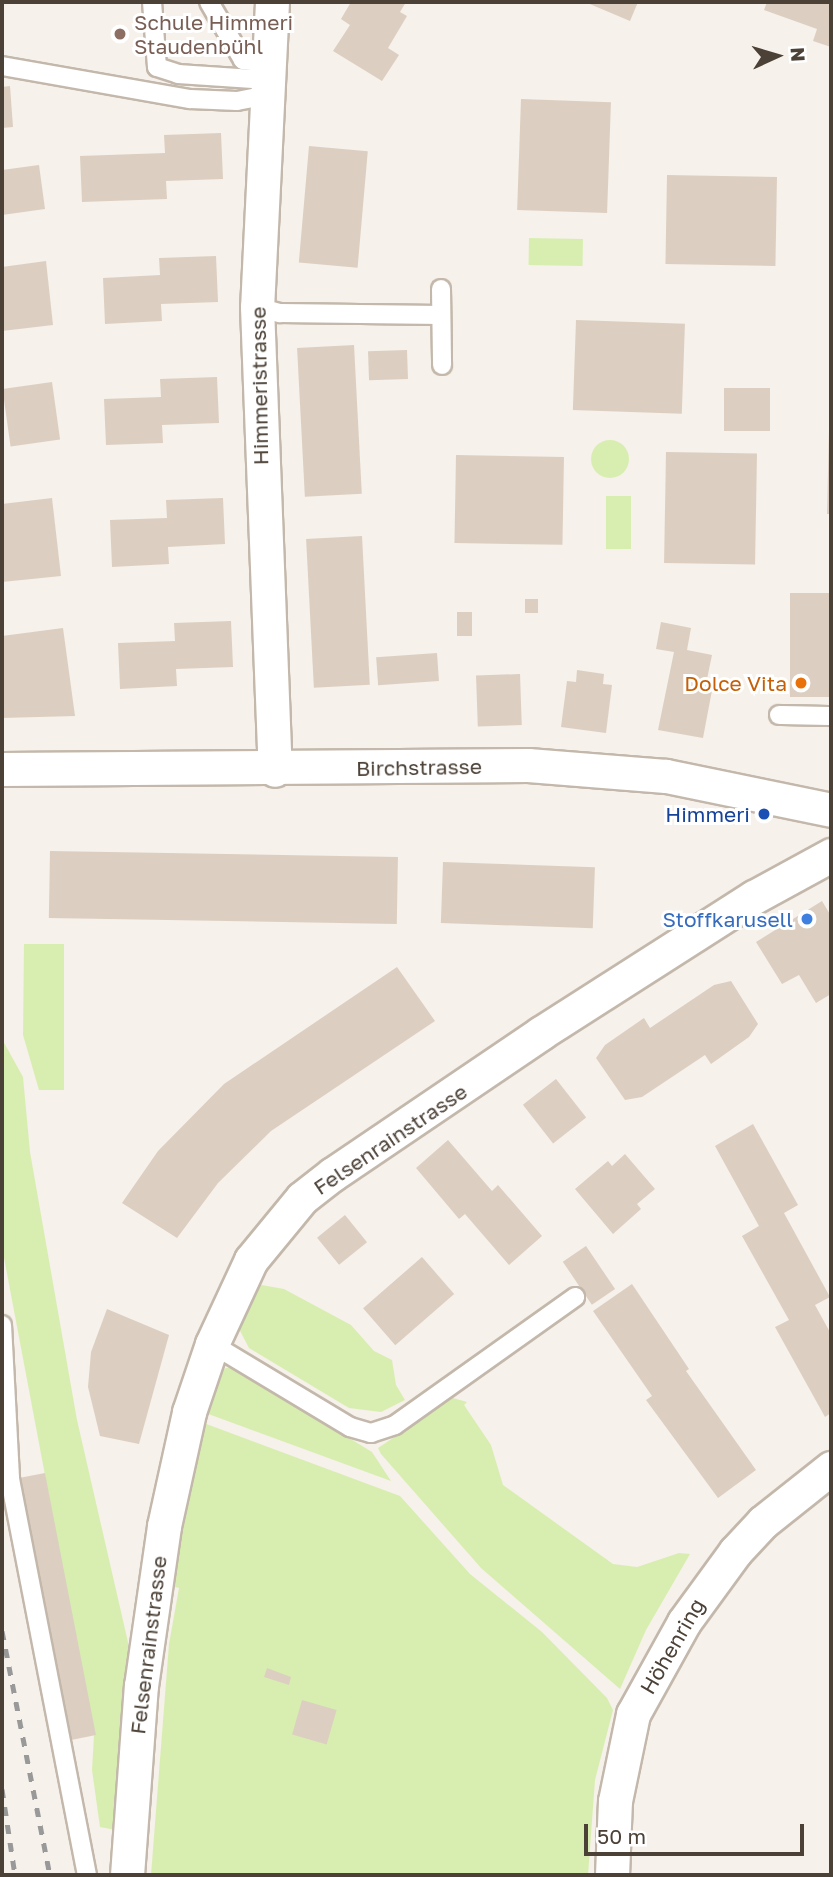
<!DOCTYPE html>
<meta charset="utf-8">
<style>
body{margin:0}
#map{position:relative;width:833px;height:1877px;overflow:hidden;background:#f6f1ea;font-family:"Golos Text",sans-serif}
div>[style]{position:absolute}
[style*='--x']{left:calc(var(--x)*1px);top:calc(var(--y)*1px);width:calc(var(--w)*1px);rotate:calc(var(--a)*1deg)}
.green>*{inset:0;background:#d8eeb0;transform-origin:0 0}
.round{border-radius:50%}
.building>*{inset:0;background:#dccfc1;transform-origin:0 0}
.roads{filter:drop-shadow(2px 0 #c3b8ab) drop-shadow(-2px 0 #c3b8ab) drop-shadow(0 2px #c3b8ab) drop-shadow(0 -2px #c3b8ab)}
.service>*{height:18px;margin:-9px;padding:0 9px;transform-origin:9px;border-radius:9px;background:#fff}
.minor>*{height:33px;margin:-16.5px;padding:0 16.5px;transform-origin:16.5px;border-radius:16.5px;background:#fff}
.rail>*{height:5px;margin-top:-2.5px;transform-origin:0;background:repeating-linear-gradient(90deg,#999 0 9px,transparent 0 18px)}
.dots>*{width:19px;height:19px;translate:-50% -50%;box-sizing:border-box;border:4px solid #fff;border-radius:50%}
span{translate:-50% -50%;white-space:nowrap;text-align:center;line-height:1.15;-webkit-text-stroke:6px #fff;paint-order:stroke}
.education-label{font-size:21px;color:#785e54}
.left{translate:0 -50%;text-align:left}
.street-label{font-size:21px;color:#4b4137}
.food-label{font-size:21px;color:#c56008}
.right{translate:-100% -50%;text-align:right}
.transit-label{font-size:21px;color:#164399}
.shop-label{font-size:21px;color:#366cbe}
.frame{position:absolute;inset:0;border:4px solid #4b4137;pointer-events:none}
.north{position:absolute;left:742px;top:21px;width:70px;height:70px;-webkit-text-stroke:5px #fff;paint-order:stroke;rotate:86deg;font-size:19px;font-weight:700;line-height:28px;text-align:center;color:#4b4137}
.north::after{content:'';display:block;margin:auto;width:24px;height:32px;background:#4b4137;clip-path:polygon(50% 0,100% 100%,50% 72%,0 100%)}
.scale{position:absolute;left:584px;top:1824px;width:220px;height:32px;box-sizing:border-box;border:4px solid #4b4137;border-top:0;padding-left:9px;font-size:21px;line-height:24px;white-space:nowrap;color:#4b4137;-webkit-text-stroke:5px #fff;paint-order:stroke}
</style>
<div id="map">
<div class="green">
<div style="left:529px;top:238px;width:54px;height:27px;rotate:1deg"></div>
<div class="round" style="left:591px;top:440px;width:38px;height:38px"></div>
<div style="left:606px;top:496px;width:25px;height:53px"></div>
<div style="clip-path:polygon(24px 944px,64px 944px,64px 1090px,39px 1090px,23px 1035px)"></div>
<div style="clip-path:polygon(2px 1039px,23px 1077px,30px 1152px,77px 1420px,133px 1664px,116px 1830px,100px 1827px,92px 1770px,94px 1735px,2px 1247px)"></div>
<div style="clip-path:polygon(256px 1284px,284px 1289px,351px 1325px,374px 1351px,392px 1360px,396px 1385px,405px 1400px,381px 1412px,349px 1408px,249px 1348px,237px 1325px)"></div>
<div style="clip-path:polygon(226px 1368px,234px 1368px,372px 1452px,391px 1481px,203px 1412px,220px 1371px)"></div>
<div style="clip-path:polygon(453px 1398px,467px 1402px,464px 1405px,491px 1445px,503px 1485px,613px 1564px,637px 1567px,679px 1553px,690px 1554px,646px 1630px,620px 1689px,481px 1568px,381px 1454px,378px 1448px)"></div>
<div style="clip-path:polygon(201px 1422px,400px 1496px,470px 1574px,542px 1632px,607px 1698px,613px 1710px,595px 1780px,588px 1875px,151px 1875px,169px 1644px,179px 1588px,169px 1585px)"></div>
</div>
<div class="building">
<div style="clip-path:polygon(351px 2px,406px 2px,400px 12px,407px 16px,388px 48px,399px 55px,382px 81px,333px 51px,350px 25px,341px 19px)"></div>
<div style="clip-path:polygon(585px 2px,638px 2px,630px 21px)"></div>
<div style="clip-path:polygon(767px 2px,831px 2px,831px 47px,813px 41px,817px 29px,764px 10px)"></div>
<div style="clip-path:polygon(10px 86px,13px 127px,2px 128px,2px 87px)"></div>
<div style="left:521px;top:99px;width:90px;height:111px;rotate:2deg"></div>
<div style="clip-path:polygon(221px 133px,223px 179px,166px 181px,167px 199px,82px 202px,80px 156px,165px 153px,164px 135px)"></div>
<div style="left:309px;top:146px;width:59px;height:117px;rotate:5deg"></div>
<div style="clip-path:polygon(39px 165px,45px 209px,2px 215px,2px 170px)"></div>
<div style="left:667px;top:175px;width:110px;height:89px;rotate:1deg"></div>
<div style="clip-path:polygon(216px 256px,218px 302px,161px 304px,162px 321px,105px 324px,103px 278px,160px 275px,159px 258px)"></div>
<div style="clip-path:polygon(46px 261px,53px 325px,2px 331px,2px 267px)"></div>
<div style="left:576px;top:320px;width:109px;height:90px;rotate:2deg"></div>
<div style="left:354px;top:345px;width:149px;height:57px;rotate:87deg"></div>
<div style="left:407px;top:350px;width:29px;height:39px;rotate:88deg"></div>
<div style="clip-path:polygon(217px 377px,219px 423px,162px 425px,163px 443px,106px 445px,104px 399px,161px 397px,160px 379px)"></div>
<div style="left:52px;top:382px;width:58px;height:50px;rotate:82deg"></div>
<div style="left:724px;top:388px;width:46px;height:43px"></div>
<div style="clip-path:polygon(829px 429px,831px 429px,831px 514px,827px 514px)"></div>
<div style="left:666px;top:452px;width:91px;height:111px;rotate:1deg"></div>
<div style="left:456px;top:455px;width:108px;height:88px;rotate:1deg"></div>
<div style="clip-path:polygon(52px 498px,61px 576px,2px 582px,2px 504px)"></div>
<div style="clip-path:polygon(223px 498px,225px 544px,168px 547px,169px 564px,112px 567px,110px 520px,167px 518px,166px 500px)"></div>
<div style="left:362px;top:536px;width:149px;height:56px;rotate:87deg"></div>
<div style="left:790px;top:593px;width:41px;height:104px"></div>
<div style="left:525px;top:599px;width:13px;height:14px"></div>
<div style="left:457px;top:612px;width:15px;height:24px"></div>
<div style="clip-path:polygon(231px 621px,233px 667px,176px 669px,177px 686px,120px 689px,118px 643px,175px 641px,174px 623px)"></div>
<div style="clip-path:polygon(661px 622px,691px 628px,687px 650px,712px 655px,706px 684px,713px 685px,703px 738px,658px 730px,674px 652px,656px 649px)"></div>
<div style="clip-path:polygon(63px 628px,75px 716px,2px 718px,2px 636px)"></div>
<div style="left:437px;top:653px;width:28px;height:61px;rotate:86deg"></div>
<div style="clip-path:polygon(577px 670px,604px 674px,603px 684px,612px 685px,606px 733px,561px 727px,567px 681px,576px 682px)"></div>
<div style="left:520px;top:674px;width:51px;height:44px;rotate:88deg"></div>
<div style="left:50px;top:851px;width:348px;height:67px;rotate:1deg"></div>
<div style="left:443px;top:862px;width:152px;height:61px;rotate:2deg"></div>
<div style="clip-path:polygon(822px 901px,831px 916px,831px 994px,816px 1003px,799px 975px,782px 984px,756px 942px)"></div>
<div style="clip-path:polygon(397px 967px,435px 1021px,271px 1131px,218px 1183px,177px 1238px,122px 1203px,158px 1151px,224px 1084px)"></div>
<div style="clip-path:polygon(731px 981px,758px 1024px,749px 1037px,711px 1064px,705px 1055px,642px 1097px,625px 1100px,596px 1058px,605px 1045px,644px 1018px,650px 1028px,714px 985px)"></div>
<div style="left:556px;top:1079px;width:49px;height:42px;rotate:52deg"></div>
<div style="clip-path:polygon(753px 1124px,798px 1205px,784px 1213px,830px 1297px,815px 1305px,831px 1334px,831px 1413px,825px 1417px,775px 1327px,789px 1320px,742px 1236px,759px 1226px,715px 1146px)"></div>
<div style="clip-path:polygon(448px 1140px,492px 1191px,498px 1185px,542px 1236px,509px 1265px,465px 1214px,459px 1219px,416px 1168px)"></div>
<div style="clip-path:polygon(625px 1154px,655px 1189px,637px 1204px,641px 1209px,613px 1234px,575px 1189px,608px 1161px,612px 1166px)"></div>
<div style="left:345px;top:1215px;width:35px;height:36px;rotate:51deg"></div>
<div style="left:586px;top:1246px;width:52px;height:28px;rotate:56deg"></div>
<div style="left:422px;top:1257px;width:49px;height:78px;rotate:49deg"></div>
<div style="clip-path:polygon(632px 1284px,689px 1369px,686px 1371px,756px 1470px,718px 1498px,646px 1400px,652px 1396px,593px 1311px)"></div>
<div style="clip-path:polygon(107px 1309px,169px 1335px,139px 1444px,100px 1436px,88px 1387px,91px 1352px)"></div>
<div style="left:45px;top:1473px;width:267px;height:29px;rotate:79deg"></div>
<div style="clip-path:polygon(267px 1668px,291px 1677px,289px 1685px,264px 1677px)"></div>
<div style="left:302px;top:1700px;width:36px;height:36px;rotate:16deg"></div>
</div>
<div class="roads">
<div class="service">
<div style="--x:152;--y:2;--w:65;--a:85.6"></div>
<div style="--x:157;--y:67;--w:22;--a:18"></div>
<div style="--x:178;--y:74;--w:90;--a:3.8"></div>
<div style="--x:209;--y:2;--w:67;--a:59.6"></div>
<div style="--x:243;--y:60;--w:26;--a:7"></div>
<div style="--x:2;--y:66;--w:191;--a:10"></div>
<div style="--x:190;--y:99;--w:47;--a:2.4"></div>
<div style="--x:237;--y:101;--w:31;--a:-11"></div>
<div style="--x:441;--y:289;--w:76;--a:89.2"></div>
<div style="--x:257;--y:307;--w:24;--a:15"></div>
<div style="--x:280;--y:313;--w:161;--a:0.7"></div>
<div style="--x:779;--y:715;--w:52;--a:1.1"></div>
<div style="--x:2;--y:1325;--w:154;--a:87"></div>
<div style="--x:10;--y:1479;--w:403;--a:79"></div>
<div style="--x:212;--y:1344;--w:161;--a:31"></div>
<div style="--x:350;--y:1427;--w:22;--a:16"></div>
<div style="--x:371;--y:1433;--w:25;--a:-18"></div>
<div style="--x:395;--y:1425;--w:221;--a:-35.4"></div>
</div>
<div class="minor">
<div style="--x:272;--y:2;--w:305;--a:92.8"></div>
<div style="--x:257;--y:307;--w:463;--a:87.8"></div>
<div style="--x:2;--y:769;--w:526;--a:-0.44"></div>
<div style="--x:528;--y:765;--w:138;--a:4.6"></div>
<div style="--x:666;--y:776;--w:168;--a:11.6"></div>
<div style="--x:127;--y:1875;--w:190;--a:-85.8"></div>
<div style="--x:141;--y:1686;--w:162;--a:-81.8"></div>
<div style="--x:164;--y:1526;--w:117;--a:-77.6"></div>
<div style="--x:189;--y:1412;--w:72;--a:-71.3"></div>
<div style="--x:212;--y:1344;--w:93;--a:-65.1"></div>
<div style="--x:251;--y:1260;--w:80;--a:-50.6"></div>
<div style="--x:302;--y:1198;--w:39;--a:-38"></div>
<div style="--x:333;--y:1174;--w:251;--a:-34.1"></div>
<div style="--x:541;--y:1033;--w:253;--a:-32.6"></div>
<div style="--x:754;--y:897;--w:88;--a:-28.6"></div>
<div style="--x:612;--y:1875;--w:74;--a:-87.7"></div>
<div style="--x:615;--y:1801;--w:89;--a:-78.3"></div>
<div style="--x:633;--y:1714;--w:105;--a:-61"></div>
<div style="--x:684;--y:1622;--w:87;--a:-53.9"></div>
<div style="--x:735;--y:1552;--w:41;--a:-47"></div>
<div style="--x:763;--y:1522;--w:87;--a:-38.5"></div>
</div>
</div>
<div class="rail">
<div style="--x:2;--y:1631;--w:249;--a:78.9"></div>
<div style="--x:2;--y:1789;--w:87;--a:81.4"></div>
</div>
<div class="dots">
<div style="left:120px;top:34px;background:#8d6e63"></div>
<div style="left:801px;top:683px;background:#e8710a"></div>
<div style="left:764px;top:814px;background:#1a4fb4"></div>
<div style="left:807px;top:919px;background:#3f7fe0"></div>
</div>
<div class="education-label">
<span class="left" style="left:134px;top:34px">Schule Himmeri<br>Staudenbühl</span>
</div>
<div class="street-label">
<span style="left:259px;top:386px;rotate:-91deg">Himmeristrasse</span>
<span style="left:419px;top:767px;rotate:-1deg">Birchstrasse</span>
<span style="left:390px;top:1139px;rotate:-34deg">Felsenrainstrasse</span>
<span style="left:148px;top:1645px;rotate:-83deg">Felsenrainstrasse</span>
<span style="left:672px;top:1646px;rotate:-60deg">Höhenring</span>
</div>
<div class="food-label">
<span class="right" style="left:787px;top:683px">Dolce Vita</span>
</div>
<div class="transit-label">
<span class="right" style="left:750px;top:814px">Himmeri</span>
</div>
<div class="shop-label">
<span class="right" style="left:793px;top:919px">Stoffkarusell</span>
</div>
<div class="frame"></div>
<div class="north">N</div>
<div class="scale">50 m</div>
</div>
